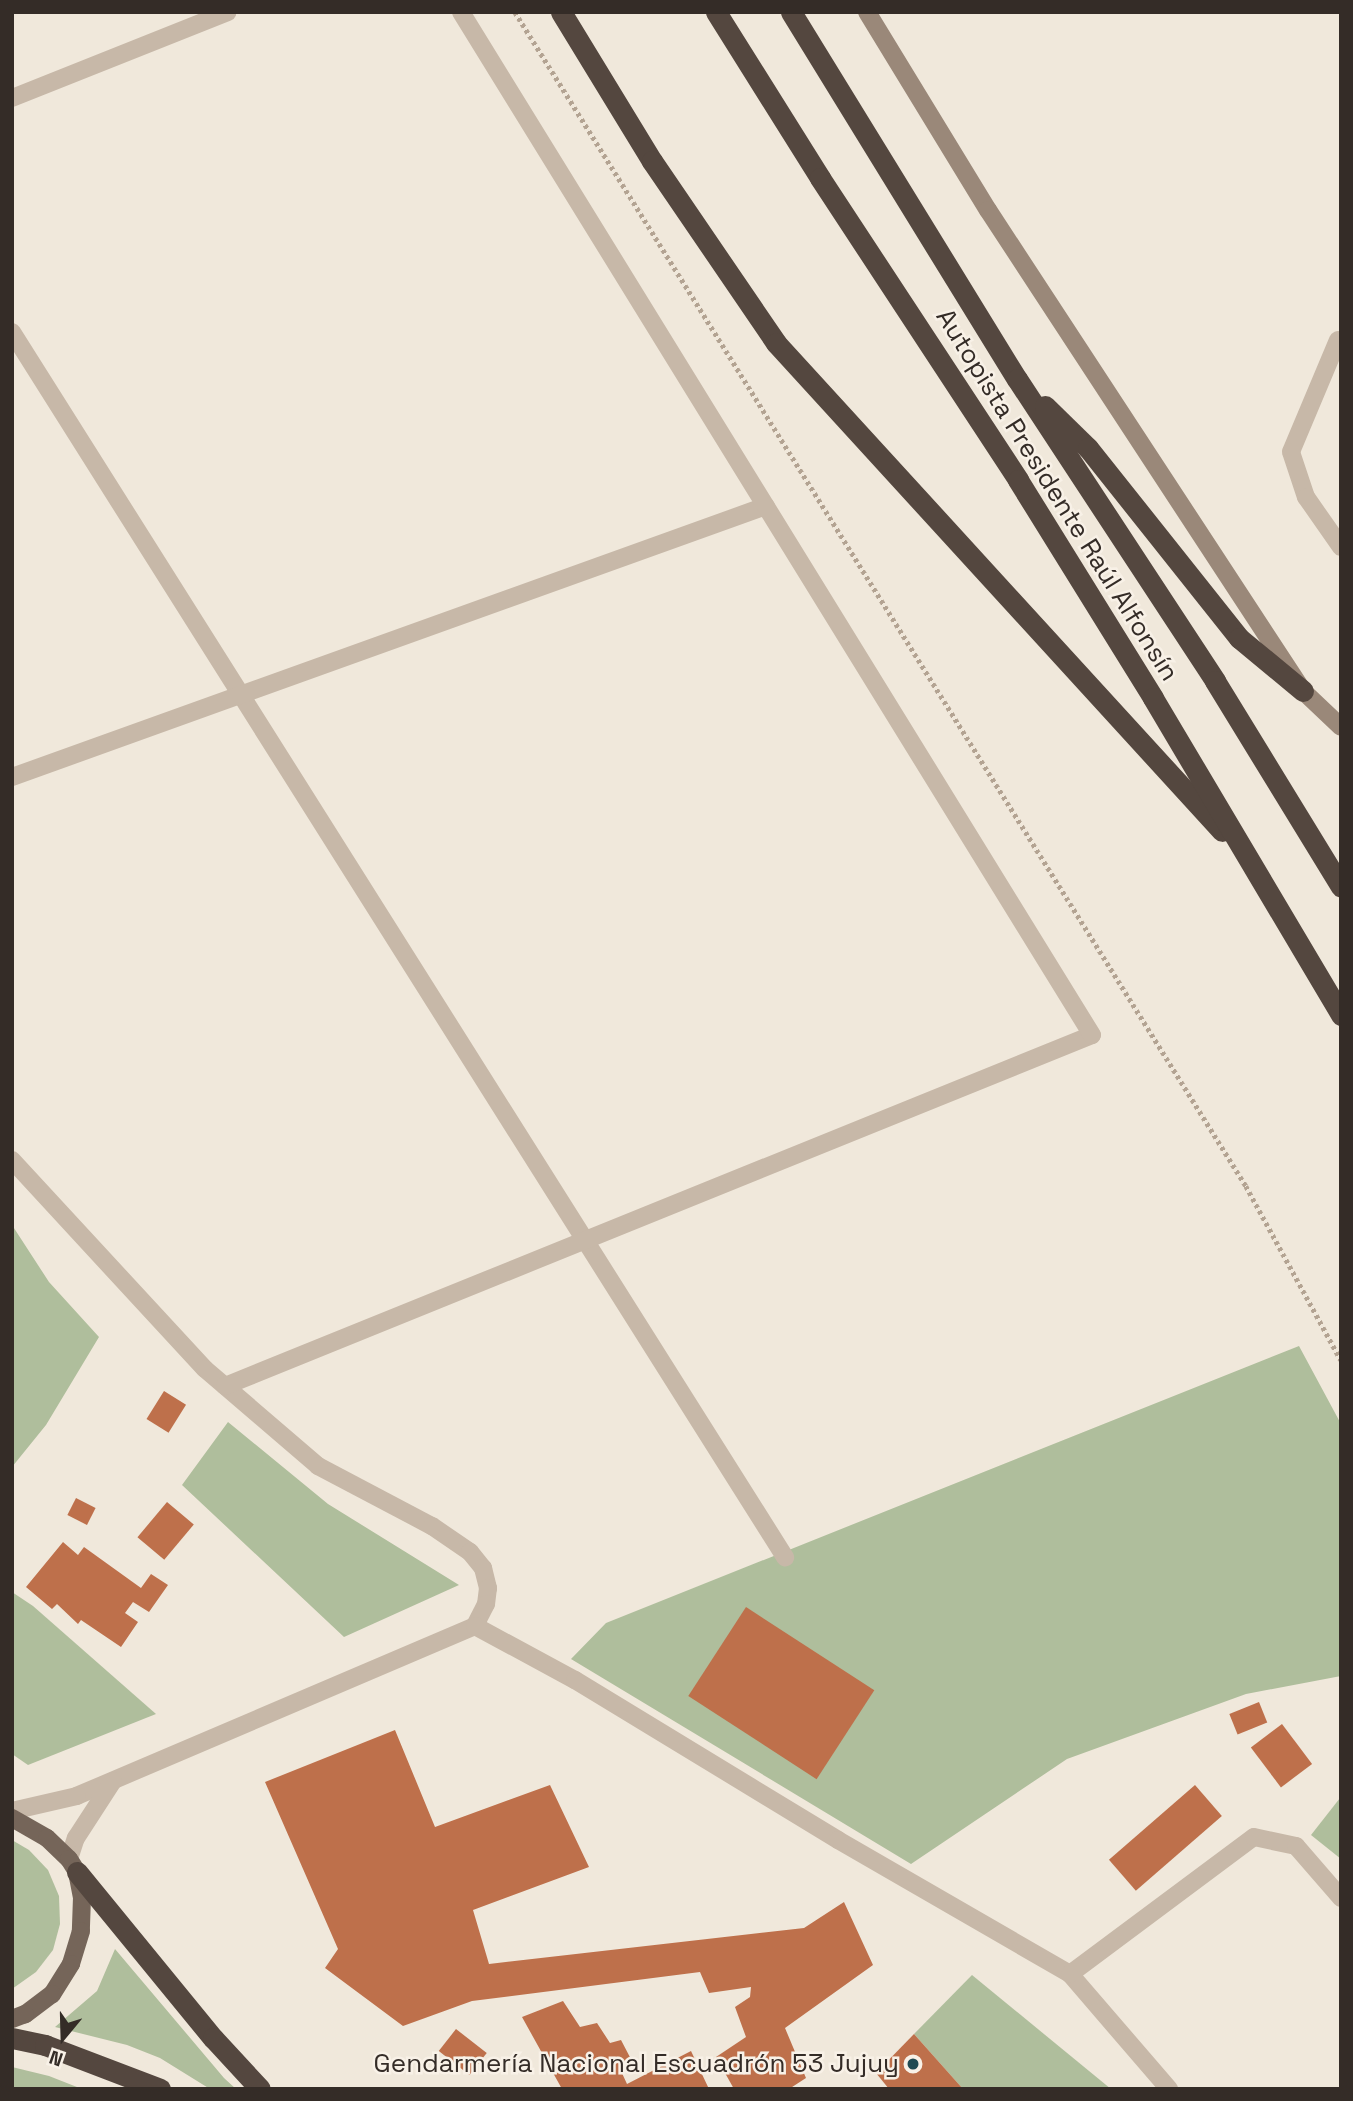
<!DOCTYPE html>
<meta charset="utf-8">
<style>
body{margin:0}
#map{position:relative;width:1353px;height:2101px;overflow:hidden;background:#f0e8db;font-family:"Space Grotesk",sans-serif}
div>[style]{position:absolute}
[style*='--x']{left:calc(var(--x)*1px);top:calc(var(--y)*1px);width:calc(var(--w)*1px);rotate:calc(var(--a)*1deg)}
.green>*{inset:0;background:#afbe9c}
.building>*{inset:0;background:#be704b;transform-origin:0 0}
.path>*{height:4.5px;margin-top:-2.25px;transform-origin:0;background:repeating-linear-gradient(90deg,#b3a392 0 3.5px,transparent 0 7px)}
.lane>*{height:18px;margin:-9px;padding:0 9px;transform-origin:9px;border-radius:9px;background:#c7b8a8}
.street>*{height:18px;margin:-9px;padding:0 9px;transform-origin:9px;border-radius:9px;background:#c7b8a8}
.secondary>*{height:18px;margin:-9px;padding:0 9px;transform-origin:9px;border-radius:9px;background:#9a8879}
.primary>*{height:18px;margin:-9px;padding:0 9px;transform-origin:9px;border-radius:9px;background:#756559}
.highway>*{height:21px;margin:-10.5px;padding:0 10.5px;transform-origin:10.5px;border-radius:10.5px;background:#54473f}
.dots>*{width:19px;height:19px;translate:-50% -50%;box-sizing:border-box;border:4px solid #f8f1e7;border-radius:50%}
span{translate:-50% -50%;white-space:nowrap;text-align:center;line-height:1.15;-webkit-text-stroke:5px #f8f1e7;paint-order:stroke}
.street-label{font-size:26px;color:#342c27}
.poi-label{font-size:26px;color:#342c27}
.right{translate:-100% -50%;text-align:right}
.frame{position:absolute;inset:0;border:14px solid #342c27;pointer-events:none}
.north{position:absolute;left:28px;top:2003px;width:70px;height:70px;-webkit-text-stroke:5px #f8f1e7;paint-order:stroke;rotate:199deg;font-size:19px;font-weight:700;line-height:28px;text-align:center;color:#342c27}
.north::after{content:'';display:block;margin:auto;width:24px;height:32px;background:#342c27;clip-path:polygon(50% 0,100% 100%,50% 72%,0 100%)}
</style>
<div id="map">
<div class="green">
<div style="clip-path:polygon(12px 1225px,49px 1282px,99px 1337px,46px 1425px,12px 1467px)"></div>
<div style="clip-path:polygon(1299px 1346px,1341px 1424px,1341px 1676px,1246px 1694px,1067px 1759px,911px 1864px,571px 1659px,606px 1623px)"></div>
<div style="clip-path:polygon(228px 1422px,328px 1504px,459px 1585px,344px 1637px,182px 1485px)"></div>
<div style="clip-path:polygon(12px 1592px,33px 1606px,156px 1714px,28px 1765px,12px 1754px)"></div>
<div style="clip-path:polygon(1340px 1798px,1341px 1798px,1341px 1859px,1311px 1835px)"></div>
<div style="clip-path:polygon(12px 1840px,29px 1850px,48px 1870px,59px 1896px,60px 1924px,53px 1950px,36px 1972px,12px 1989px)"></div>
<div style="clip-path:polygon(115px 1949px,224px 2078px,236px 2089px,210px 2089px,160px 2058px,127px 2045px,55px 2027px,97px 1991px)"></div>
<div style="clip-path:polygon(972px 1975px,1111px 2089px,963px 2089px,914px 2034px)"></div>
<div style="clip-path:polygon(12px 2067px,49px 2076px,82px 2089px,12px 2089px)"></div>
</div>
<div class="building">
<div style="left:164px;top:1391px;width:26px;height:33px;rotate:32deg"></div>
<div style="left:76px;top:1498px;width:22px;height:19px;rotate:27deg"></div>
<div style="left:167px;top:1502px;width:35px;height:46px;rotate:40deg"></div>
<div style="clip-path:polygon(63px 1542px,78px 1555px,84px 1547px,141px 1588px,151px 1574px,168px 1585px,149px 1612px,133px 1602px,125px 1613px,138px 1622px,121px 1647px,81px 1620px,78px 1624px,57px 1604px,52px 1609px,26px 1587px)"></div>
<div style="left:746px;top:1607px;width:153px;height:106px;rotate:33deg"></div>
<div style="left:1259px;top:1702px;width:22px;height:32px;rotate:68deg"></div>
<div style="left:1282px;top:1724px;width:50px;height:39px;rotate:53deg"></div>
<div style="clip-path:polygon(395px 1730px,435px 1827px,550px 1785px,589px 1867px,473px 1910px,489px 1964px,804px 1928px,844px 1902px,873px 1965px,785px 2028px,806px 2078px,789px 2089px,734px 2089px,716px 2057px,746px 2037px,735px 2007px,750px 1997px,751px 1987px,709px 1993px,700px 1972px,472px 2001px,403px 2026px,325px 1968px,338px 1949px,265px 1782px)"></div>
<div style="left:1195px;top:1785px;width:41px;height:114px;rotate:49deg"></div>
<div style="clip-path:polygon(563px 2001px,580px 2027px,597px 2023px,610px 2043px,621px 2040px,633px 2063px,621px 2071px,627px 2084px,691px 2051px,709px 2089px,562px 2089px,522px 2017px)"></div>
<div style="left:456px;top:2029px;width:39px;height:28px;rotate:38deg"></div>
<div style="clip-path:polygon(914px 2034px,963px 2089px,889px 2089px,876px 2073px)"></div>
</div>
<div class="path">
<div style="--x:515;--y:12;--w:1383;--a:58.09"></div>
<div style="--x:1246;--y:1186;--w:198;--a:61.4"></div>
</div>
<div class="lane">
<div style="--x:1338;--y:340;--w:121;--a:112.8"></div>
<div style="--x:1291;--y:452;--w:47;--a:71.6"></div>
<div style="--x:1306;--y:497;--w:61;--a:55"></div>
</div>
<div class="street">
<div style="--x:12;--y:98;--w:232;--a:-21.7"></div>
<div style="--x:12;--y:332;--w:1449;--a:57.75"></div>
<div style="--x:12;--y:777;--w:801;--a:-19.77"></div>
<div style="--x:12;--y:1160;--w:284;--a:47.3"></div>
<div style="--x:205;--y:1369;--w:149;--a:40.6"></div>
<div style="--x:318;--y:1466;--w:129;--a:27.8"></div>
<div style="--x:432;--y:1526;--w:46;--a:34.4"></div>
<div style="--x:470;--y:1552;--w:21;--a:51"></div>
<div style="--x:483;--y:1568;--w:21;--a:76"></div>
<div style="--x:488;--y:1588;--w:16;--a:97"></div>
<div style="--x:486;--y:1604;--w:25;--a:117"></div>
<div style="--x:475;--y:1626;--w:433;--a:156.9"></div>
<div style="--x:77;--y:1796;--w:67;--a:167"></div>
<div style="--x:225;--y:1386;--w:935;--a:-22.04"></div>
<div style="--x:1092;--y:1035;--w:1202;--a:-121.67"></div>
<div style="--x:475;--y:1626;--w:114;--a:28.4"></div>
<div style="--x:575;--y:1680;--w:308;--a:31.3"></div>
<div style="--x:838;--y:1840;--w:268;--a:30"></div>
<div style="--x:1070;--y:1974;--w:152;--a:49.3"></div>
<div style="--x:69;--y:1859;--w:22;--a:-72"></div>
<div style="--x:76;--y:1838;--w:68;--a:-57"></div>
<div style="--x:1070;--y:1974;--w:229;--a:-36.7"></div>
<div style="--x:1254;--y:1837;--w:43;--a:12.1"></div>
<div style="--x:1296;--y:1846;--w:69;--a:49.1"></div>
</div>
<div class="secondary">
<div style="--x:867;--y:12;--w:232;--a:58.6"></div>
<div style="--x:988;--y:210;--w:575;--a:56.78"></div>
<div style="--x:1303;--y:691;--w:52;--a:43.5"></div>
</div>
<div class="primary">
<div style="--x:12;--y:1818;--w:40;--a:29.7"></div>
<div style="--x:47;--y:1838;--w:30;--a:44"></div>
<div style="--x:69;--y:1859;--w:15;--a:58"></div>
<div style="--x:77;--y:1872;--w:25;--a:79"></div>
<div style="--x:82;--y:1897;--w:34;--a:92"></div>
<div style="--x:81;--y:1931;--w:34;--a:107"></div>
<div style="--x:71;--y:1964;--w:36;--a:122"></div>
<div style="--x:52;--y:1994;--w:34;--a:143"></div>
<div style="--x:25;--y:2014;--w:14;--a:159"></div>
</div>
<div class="highway">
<div style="--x:561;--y:12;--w:175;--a:58.6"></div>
<div style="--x:652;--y:161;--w:220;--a:55.7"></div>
<div style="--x:776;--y:343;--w:661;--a:47.57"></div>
<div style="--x:716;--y:12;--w:196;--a:57.9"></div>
<div style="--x:820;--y:178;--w:361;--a:56.7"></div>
<div style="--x:1018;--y:480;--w:256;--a:58.2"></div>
<div style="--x:1153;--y:698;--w:369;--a:59.3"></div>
<div style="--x:791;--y:12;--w:431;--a:58.4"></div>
<div style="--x:1017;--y:379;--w:361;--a:56.7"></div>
<div style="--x:1215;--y:681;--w:241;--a:58.5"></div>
<div style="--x:1045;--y:406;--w:60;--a:44.3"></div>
<div style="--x:1088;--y:448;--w:243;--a:51.5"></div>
<div style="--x:1239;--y:638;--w:83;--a:39.6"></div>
<div style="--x:77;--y:1872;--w:215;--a:50.7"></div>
<div style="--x:213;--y:2038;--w:69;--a:47.3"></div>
<div style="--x:12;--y:2038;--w:34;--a:12"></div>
<div style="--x:45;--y:2045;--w:123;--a:20.9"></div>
</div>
<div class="dots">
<div style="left:913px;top:2064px;background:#204b53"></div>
</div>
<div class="street-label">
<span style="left:1057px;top:495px;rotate:58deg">Autopista Presidente Raúl Alfonsín</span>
</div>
<div class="poi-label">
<span class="right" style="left:899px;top:2064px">Gendarmería Nacional Escuadrón 53 Jujuy</span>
</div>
<div class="frame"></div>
<div class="north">N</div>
</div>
